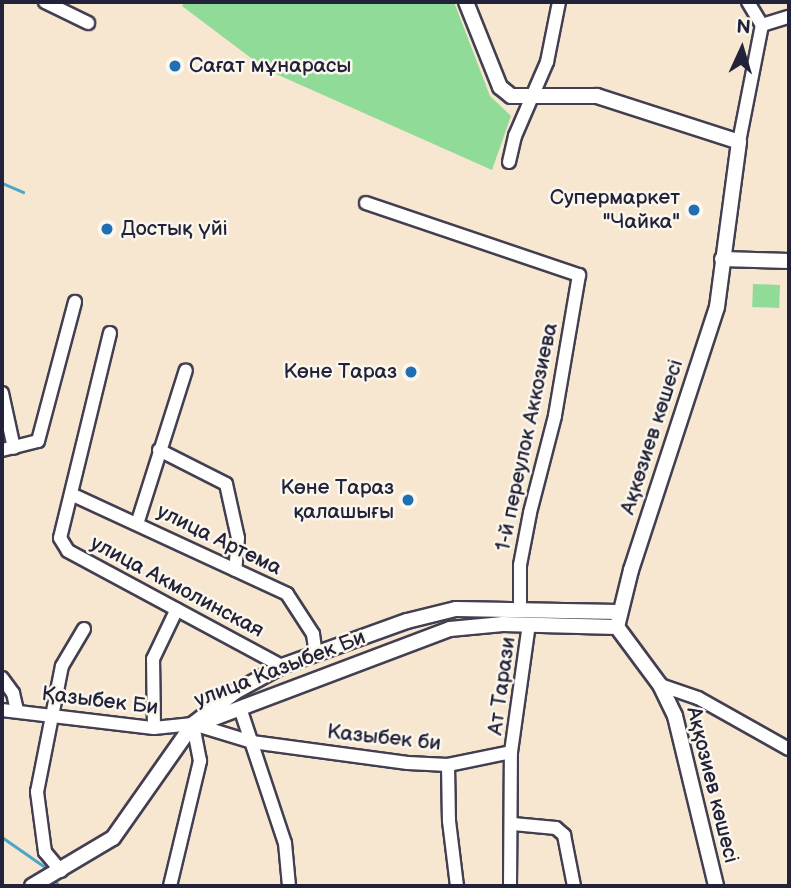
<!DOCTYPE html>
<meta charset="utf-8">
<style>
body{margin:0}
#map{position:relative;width:791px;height:888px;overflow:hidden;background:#f7e6d0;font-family:"Balsamiq Sans",sans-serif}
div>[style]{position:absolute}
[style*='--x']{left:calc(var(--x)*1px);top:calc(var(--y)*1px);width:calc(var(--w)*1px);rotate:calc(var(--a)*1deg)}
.green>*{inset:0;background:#8fdb97;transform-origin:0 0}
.stream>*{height:2.5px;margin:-1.25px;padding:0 1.25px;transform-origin:1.25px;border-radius:1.25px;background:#4da5ca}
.roads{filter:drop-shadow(2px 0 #423f51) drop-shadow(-2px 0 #423f51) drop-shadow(0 2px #423f51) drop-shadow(0 -2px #423f51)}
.minor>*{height:12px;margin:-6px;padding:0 6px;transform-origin:6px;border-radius:6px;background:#fff}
.major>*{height:14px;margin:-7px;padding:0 7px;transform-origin:7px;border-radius:7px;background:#fff}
.dots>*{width:19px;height:19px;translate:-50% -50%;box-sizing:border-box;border:4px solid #fbf7ec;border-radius:50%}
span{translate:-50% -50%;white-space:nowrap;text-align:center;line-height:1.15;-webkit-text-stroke:5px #fbf7ec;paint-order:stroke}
.poi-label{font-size:21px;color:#22223b}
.left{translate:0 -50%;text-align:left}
.right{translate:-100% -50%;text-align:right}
.street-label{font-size:21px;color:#22223b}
.frame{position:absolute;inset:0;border:4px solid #22223b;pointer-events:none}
.north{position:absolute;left:707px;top:14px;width:70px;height:70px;-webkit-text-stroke:5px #fbf7ec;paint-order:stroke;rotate:4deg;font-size:19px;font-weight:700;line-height:28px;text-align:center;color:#22223b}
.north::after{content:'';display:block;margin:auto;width:24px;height:32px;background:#22223b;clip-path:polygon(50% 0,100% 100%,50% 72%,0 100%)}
</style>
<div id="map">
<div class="green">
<div style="clip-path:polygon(184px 2px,454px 2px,490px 96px,511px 116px,492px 170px,267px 70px,182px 6px)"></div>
<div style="left:753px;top:284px;width:27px;height:23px;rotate:2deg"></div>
</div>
<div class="stream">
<div style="--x:2;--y:183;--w:23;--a:23"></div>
<div style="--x:2;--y:837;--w:56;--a:34.8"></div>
<div style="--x:53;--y:877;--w:11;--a:56"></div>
</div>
<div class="roads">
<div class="minor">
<div style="--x:45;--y:2;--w:48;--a:26"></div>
<div style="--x:748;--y:2;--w:27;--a:59"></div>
<div style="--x:762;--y:25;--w:28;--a:-17"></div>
<div style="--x:739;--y:142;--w:119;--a:-78.9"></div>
<div style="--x:509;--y:162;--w:27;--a:-77"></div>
<div style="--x:515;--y:136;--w:81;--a:-66.6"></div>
<div style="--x:547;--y:62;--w:61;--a:-78.7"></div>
<div style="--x:366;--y:203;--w:225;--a:18.7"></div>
<div style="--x:579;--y:275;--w:143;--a:99.7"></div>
<div style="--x:555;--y:416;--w:100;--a:104.5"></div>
<div style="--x:530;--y:513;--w:53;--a:100.9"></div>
<div style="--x:520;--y:565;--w:42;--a:90"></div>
<div style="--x:110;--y:333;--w:211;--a:103.7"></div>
<div style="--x:60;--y:538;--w:15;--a:58"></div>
<div style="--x:68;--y:551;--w:243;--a:28.3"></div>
<div style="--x:2;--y:393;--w:56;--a:77.7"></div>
<div style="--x:2;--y:450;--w:37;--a:-14"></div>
<div style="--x:38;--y:441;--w:144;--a:-75.1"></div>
<div style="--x:159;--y:450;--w:75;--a:26.9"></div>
<div style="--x:226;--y:484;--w:55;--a:77.5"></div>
<div style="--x:238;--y:538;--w:32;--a:95"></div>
<div style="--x:71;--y:494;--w:238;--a:24.8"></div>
<div style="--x:287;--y:594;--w:48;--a:57"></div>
<div style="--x:313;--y:634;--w:21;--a:82"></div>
<div style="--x:138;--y:521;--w:158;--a:-72.4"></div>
<div style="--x:2;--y:678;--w:19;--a:54"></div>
<div style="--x:13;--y:693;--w:18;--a:77"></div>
<div style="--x:660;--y:685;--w:40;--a:18.9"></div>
<div style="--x:698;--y:698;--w:104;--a:29.3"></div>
<div style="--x:240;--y:708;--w:142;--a:71.6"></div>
<div style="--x:285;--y:843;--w:43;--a:84.7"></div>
<div style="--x:2;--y:710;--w:153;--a:6.8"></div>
<div style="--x:154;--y:728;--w:39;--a:-6"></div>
<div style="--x:193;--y:724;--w:62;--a:17"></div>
<div style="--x:252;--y:742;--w:157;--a:7.7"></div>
<div style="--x:408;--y:763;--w:40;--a:2.9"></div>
<div style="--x:448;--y:765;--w:64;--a:-11.7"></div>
<div style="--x:154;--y:728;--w:69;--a:-90.8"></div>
<div style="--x:153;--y:659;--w:55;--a:-64.4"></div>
<div style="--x:448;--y:765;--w:56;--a:89"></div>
<div style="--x:449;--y:821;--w:65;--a:83"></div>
<div style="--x:513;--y:824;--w:43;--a:5.3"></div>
<div style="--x:556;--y:828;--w:11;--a:41"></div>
<div style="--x:564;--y:835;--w:52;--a:78.9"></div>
<div style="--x:61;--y:871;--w:25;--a:-130"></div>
<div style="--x:45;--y:852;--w:61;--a:-97.6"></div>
<div style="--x:37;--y:792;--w:128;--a:-78.8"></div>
<div style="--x:62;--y:666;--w:43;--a:-59.3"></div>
<div style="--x:170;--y:886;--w:129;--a:-76.5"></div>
<div style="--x:200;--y:761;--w:38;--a:-101"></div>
<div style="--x:510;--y:886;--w:134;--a:-89.6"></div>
<div style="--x:511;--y:752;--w:129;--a:-82"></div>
</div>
<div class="major">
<div style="--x:466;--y:2;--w:92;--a:68.2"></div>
<div style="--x:500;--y:87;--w:14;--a:39"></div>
<div style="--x:511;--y:96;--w:86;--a:0"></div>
<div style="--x:597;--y:96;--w:149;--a:17.9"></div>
<div style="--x:739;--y:142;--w:166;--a:97.6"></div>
<div style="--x:717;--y:307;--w:277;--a:108.1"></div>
<div style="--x:631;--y:570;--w:59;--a:103.8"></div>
<div style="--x:722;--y:259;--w:67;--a:1.7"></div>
<div style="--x:617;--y:627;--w:72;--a:53.4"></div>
<div style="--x:660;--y:685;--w:34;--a:64"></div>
<div style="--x:675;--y:716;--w:175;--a:76.4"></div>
<div style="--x:201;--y:723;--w:266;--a:-20.7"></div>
<div style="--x:450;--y:629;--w:53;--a:-5.4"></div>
<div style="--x:503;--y:624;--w:114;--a:1.5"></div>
<div style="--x:32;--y:886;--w:94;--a:-30.7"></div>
<div style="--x:113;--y:838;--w:139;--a:-54.9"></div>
<div style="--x:193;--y:724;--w:53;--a:-37.3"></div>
<div style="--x:235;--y:692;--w:54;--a:-29"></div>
<div style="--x:282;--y:666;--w:133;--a:-19.8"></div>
<div style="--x:407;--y:621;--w:50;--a:-13.8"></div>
<div style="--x:456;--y:609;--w:162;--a:1.1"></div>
</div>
</div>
<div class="dots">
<div style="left:175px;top:66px;background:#1f6fb2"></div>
<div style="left:694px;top:210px;background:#1f6fb2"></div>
<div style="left:107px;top:229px;background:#1f6fb2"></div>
<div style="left:411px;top:372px;background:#1f6fb2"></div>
<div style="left:408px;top:500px;background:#1f6fb2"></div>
</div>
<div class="poi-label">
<span class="left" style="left:189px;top:66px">Сағат мұнарасы</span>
<span class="right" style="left:680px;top:210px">Супермаркет<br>"Чайка"</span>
<span class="left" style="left:121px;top:229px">Достық үйі</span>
<span class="right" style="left:397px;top:372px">Көне Тараз</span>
<span class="right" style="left:394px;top:500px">Көне Тараз<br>қалашығы</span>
</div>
<div class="street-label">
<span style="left:527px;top:437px;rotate:-78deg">1-й переулок Аккозиева</span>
<span style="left:652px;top:437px;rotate:-72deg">Ақкөзиев көшесі</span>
<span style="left:219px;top:540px;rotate:26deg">улица Артема</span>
<span style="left:177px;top:587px;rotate:28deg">улица Акмолинская</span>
<span style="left:280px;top:669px;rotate:-21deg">улица Казыбек Би</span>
<span style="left:502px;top:686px;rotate:-82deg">Ат Тарази</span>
<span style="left:100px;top:701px;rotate:7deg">Қазыбек Би</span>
<span style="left:384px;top:738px;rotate:6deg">Казыбек би</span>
<span style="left:712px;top:785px;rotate:76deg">Аққозиев көшесі</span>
</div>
<div class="frame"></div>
<div class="north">N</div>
</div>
